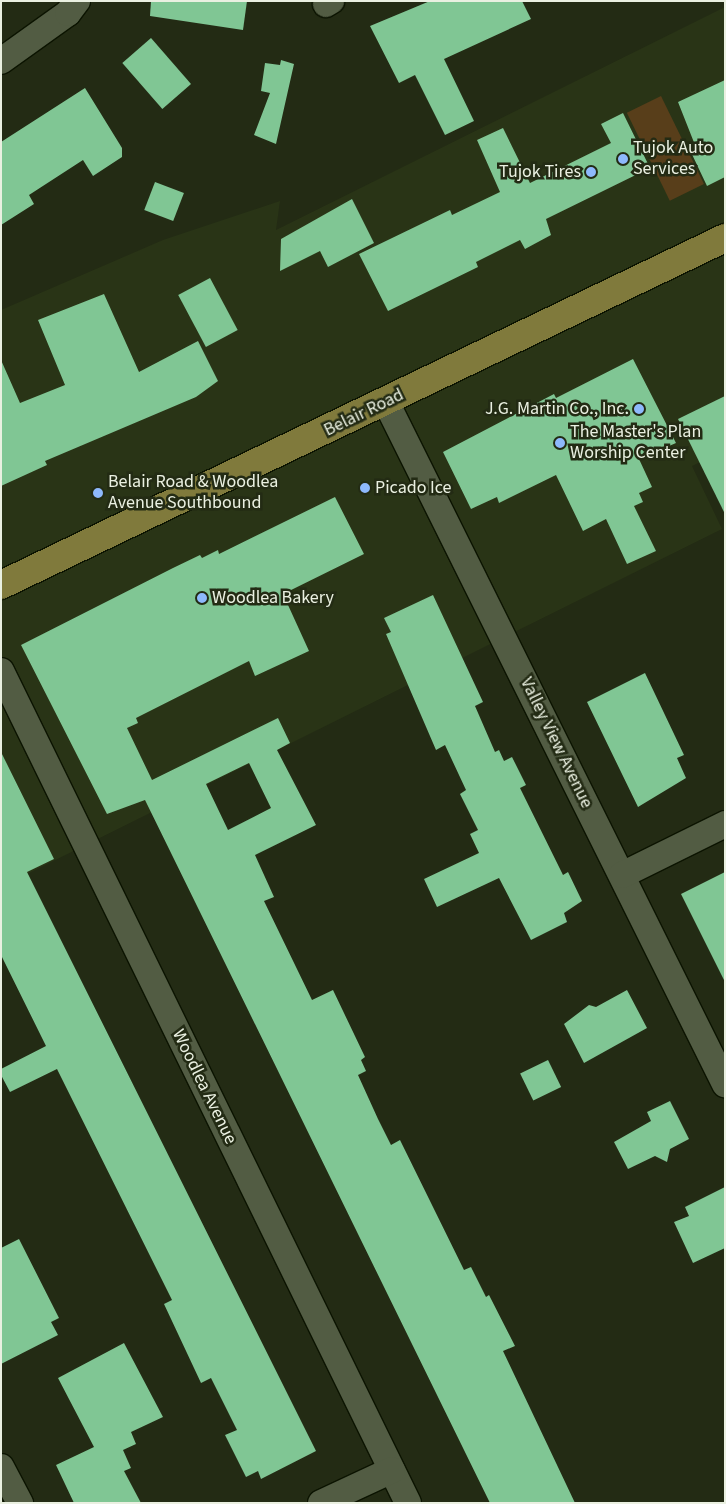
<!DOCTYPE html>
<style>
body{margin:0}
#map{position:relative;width:726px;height:1504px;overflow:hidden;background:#232b14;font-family:"Source Sans 3",sans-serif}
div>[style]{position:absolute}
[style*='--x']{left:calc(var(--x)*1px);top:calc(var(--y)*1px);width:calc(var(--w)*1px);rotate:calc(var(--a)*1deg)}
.built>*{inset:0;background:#293416}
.green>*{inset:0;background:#583e1a;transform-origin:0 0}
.building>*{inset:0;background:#80c694;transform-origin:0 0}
.roads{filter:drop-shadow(1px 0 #0c1401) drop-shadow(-1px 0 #0c1401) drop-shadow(0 1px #0c1401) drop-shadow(0 -1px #0c1401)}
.minor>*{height:26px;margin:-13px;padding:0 13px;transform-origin:13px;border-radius:13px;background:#525c43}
.primary>*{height:28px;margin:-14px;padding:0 14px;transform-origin:14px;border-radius:14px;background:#807a3c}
.dots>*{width:14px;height:14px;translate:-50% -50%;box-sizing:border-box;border:2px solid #232b14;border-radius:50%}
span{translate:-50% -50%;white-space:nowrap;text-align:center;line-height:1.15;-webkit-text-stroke:5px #232b14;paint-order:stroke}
.poi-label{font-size:18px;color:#eaf0e1}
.left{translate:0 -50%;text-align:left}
.right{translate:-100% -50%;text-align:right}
.street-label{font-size:18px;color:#eaf0e1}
.frame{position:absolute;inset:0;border:2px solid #eaf0e1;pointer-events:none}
</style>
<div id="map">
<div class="built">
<div style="clip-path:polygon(725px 7px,725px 450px,692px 466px,722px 529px,1px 887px,1px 310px,163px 240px,280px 201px,276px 230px)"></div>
</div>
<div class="green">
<div style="left:661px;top:96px;width:98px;height:38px;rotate:64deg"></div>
</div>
<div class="building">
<div style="clip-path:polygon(151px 1px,247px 1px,243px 30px,150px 16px)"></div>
<div style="clip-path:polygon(430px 1px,522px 1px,531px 19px,444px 59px,474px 121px,445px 135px,415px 75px,399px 83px,370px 26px)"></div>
<div style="left:151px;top:38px;width:61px;height:38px;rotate:49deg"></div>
<div style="clip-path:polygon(281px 60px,294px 64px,276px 144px,254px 135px,270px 93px,261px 91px,265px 63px,280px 65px)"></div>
<div style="clip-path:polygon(725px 80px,725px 177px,707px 186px,689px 148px,695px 145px,678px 102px)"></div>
<div style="clip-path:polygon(85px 88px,122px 148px,122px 157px,93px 176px,83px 160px,29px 195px,34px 204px,1px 225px,1px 142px)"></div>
<div style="clip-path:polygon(623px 113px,650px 168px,546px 219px,551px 235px,525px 249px,520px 240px,476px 262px,478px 267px,388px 311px,359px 254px,450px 210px,452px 215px,500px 192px,477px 140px,503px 128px,530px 183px,611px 143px,601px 124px)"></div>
<div style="left:155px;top:182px;width:31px;height:30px;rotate:21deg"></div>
<div style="clip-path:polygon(352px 199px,374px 243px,328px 267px,320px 251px,280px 271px,281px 239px)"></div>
<div style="left:210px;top:278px;width:59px;height:36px;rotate:62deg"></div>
<div style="clip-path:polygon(104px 294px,139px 372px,198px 341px,218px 381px,196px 397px,45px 461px,47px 465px,1px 486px,1px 360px,20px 403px,65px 385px,38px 320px)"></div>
<div style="clip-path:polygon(633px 359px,676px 443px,639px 459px,652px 487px,639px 493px,643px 502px,634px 506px,656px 551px,627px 564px,606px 519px,583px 531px,556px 475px,499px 503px,497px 497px,471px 509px,443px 452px,554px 394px,556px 398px)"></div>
<div style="clip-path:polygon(725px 396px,725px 514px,678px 419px)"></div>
<div style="clip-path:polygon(evenodd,335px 497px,364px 554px,283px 594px,309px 651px,255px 676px,249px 661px,136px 718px,138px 723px,127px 728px,152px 780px,278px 718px,290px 743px,277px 750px,316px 825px,255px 855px,274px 897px,264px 901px,312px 1000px,333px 990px,365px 1057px,361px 1060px,366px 1071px,358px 1075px,378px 1119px,391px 1145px,400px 1140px,464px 1270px,471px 1267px,486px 1297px,489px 1295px,515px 1346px,503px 1351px,575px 1503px,490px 1503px,145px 800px,107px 814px,21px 645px,173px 568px,200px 555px,202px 558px,218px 550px,219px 554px,335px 497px,249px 763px,271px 808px,228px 830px,206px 784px,249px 763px)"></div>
<div style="clip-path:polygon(433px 595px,483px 702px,475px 706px,495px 752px,499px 750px,504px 761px,512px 757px,526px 785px,520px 788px,563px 875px,568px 872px,582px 901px,564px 913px,567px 922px,531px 940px,499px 878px,437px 907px,424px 879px,479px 853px,470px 834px,478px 830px,460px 794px,466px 790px,445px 745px,436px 750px,386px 634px,391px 632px,384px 618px)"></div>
<div style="clip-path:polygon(645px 673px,684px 755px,677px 758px,686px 778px,638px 807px,587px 702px)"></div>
<div style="clip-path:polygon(1px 752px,54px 859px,27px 872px,316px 1451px,261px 1479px,258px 1471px,246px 1477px,225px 1435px,237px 1430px,211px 1378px,201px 1383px,164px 1304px,172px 1300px,57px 1069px,10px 1092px,1px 1075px,1px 1069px,46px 1046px,1px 955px)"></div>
<div style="clip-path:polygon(725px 872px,725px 982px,681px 894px)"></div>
<div style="clip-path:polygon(627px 990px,647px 1028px,584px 1063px,564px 1024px,589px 1005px,596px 1007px)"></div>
<div style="left:548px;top:1060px;width:30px;height:31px;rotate:64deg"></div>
<div style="clip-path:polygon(670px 1101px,689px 1139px,670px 1149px,667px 1162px,655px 1156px,628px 1169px,614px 1142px,651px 1121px,647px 1112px)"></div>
<div style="clip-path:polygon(725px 1187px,725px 1248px,693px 1263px,674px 1222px,689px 1216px,685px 1207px)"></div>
<div style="clip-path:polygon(19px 1239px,59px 1318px,51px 1322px,58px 1335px,1px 1364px,1px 1248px)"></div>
<div style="clip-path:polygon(124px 1343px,163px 1417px,131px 1432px,136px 1444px,123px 1450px,131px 1468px,124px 1471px,141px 1503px,74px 1503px,56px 1465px,94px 1447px,58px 1378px)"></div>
</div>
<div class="roads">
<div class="minor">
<div style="--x:326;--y:4;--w:6;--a:-31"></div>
<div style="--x:1;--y:61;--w:82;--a:-35.6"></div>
<div style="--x:68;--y:13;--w:15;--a:-53"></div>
<div style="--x:386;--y:402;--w:762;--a:63.57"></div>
<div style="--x:1;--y:671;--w:926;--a:63.93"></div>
<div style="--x:622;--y:875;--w:115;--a:-26.3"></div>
<div style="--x:1;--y:1467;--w:41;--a:62.2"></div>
<div style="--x:321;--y:1503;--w:78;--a:-24.9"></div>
</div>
<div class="primary">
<div style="--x:1;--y:585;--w:803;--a:-25.61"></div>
</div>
</div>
<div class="dots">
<div style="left:623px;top:159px;background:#8eb9fc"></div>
<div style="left:591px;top:172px;background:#8eb9fc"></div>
<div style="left:639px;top:409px;background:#8eb9fc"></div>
<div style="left:560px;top:443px;background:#8eb9fc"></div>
<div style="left:365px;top:488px;background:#8eb9fc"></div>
<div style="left:98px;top:493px;background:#8eb9fc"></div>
<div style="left:202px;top:598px;background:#8eb9fc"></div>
</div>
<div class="poi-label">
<span class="left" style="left:633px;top:159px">Tujok Auto<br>Services</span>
<span class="right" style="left:581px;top:172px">Tujok Tires</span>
<span class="right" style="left:629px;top:409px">J.G. Martin Co., Inc.</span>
<span class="left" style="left:570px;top:443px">The Master's Plan<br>Worship Center</span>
<span class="left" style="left:108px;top:493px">Belair Road &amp; Woodlea<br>Avenue Southbound</span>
<span class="left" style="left:375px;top:488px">Picado Ice</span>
<span class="left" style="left:212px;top:598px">Woodlea Bakery</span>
</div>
<div class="street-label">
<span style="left:364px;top:413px;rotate:-26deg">Belair Road</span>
<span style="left:556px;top:743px;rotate:64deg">Valley View Avenue</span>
<span style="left:204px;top:1087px;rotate:64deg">Woodlea Avenue</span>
</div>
<div class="frame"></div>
</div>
